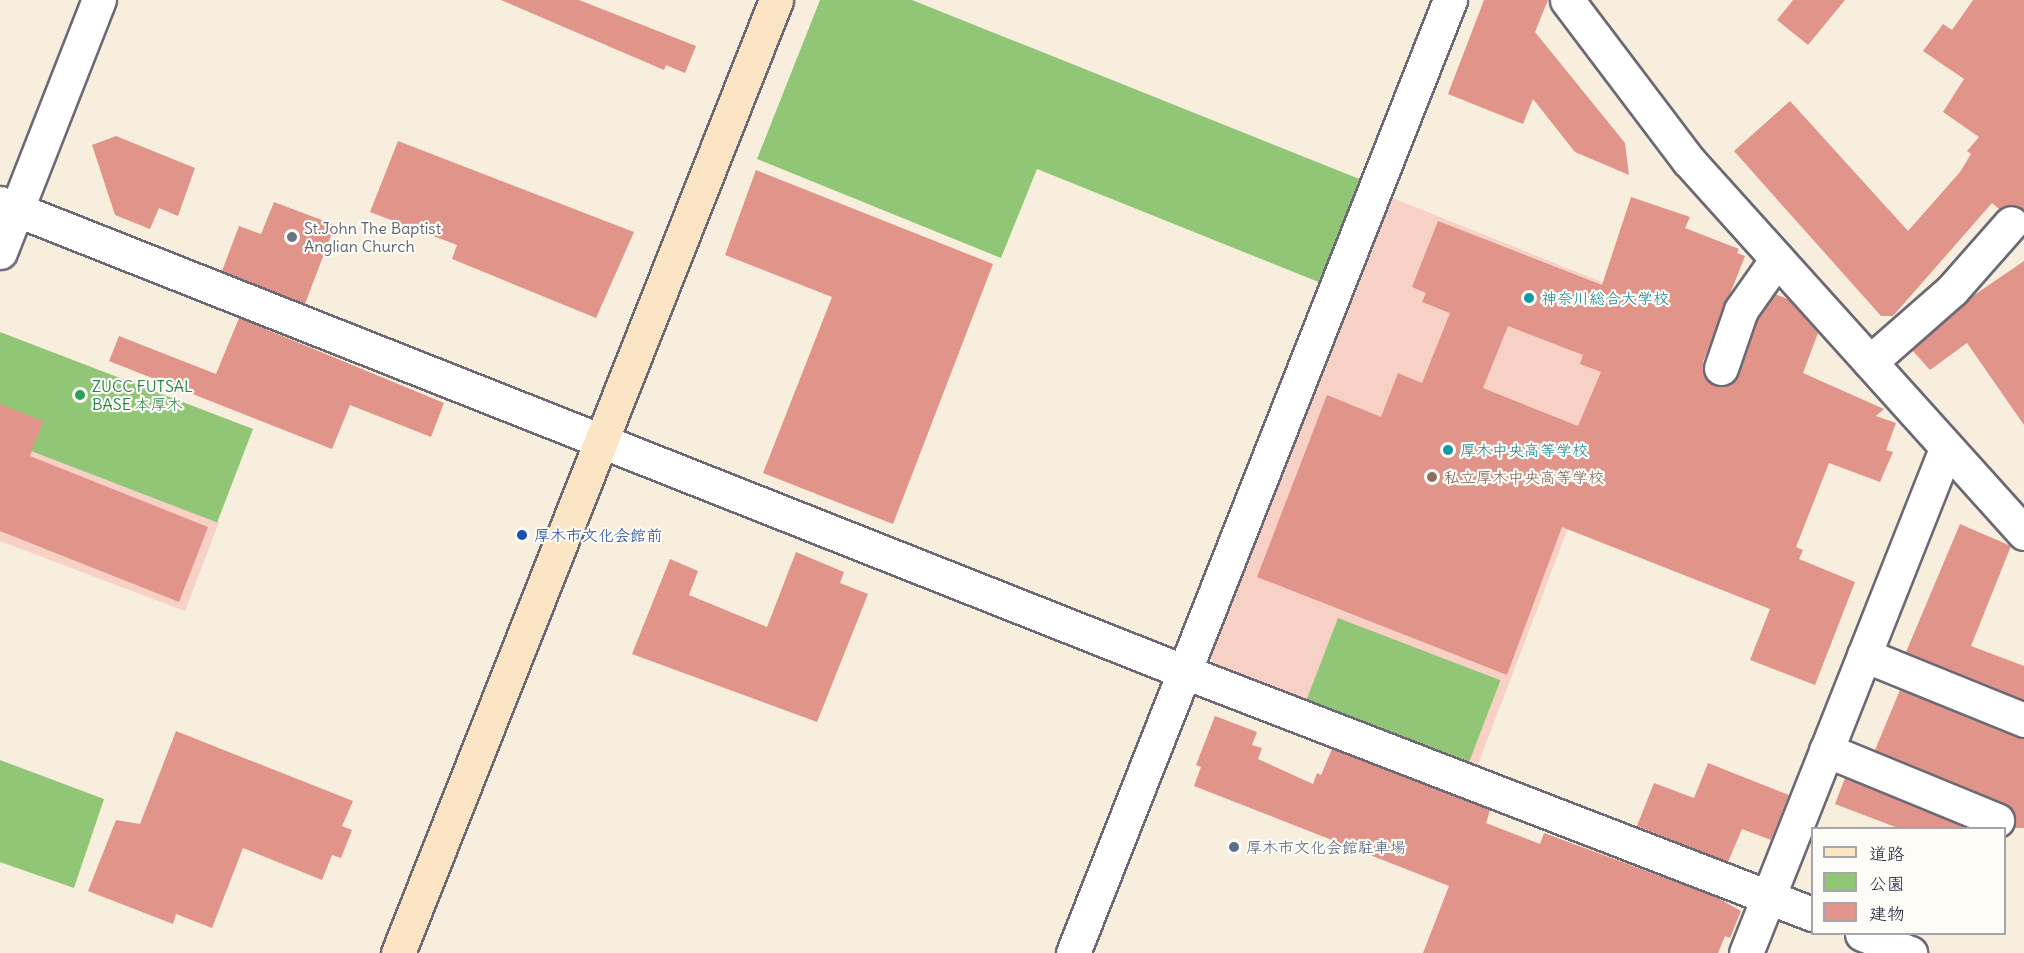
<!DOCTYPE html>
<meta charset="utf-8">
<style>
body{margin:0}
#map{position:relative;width:2024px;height:953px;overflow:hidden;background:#f7eedd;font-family:Delius,"Klee One",sans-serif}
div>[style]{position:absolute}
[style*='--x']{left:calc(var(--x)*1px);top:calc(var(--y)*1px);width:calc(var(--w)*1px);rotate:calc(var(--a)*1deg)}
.built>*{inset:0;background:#f7d1c6}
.green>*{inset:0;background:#92c677;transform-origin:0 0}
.building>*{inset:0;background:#e19489}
.roads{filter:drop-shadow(2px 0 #6d6974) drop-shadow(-2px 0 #6d6974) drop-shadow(0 2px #6d6974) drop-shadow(0 -2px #6d6974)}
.street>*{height:33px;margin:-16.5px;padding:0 16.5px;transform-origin:16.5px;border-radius:16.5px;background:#fff}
.secondary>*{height:33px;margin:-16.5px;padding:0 16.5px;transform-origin:16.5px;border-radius:16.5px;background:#fce5c4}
.dots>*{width:16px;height:16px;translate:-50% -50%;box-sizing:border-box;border:3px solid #fdfcf7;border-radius:50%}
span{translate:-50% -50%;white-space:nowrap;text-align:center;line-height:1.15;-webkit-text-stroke:4.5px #fdfcf7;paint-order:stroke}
.worship-label{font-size:16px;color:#5b616d}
.left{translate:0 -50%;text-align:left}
.culture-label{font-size:16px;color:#0d838f}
.leisure-label{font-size:16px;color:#27864d}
.education-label{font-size:16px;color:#785e54}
.transit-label{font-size:16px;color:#164399}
.service-label{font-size:16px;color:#4e5e75}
.legend{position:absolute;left:1811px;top:827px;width:195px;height:108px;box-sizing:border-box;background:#fdfcf7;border:2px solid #a5a5ac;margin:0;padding:8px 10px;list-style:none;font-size:18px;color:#22223b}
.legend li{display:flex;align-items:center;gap:12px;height:30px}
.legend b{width:30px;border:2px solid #a5a5ac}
</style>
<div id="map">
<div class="built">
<div style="clip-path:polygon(1385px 195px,1654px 303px,1477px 767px,1216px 669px,1208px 651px)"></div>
<div style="clip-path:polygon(0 438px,219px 522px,185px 611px,0 541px)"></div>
</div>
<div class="green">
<div style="clip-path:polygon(820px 0,912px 0,1362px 180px,1321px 283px,1037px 169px,1001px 258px,757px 159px)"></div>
<div style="left:0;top:332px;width:271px;height:100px;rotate:21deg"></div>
<div style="left:1338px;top:618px;width:174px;height:87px;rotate:21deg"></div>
<div style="clip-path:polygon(0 760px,104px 799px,74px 888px,0 862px)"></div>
</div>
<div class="building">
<div style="clip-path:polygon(501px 0,579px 0,696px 46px,685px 73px,666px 65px,664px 70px)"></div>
<div style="clip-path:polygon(1484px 0,1548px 0,1535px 32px,1625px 143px,1629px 175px,1575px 152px,1533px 99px,1523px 124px,1448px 94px)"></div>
<div style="clip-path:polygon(1793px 0,1845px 0,1808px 45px,1777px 20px)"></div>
<div style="clip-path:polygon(1973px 0,2024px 0,2024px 210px,2014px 205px,1999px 209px,1992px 203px,1893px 316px,1881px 316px,1734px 151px,1790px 101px,1908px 231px,1960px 172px,1971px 154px,1967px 151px,1979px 137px,1943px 112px,1964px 79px,1923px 51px,1943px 24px,1952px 30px)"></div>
<div style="clip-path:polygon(116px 136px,195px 168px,178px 216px,159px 208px,150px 229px,115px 215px,92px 145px)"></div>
<div style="clip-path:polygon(398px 141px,634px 232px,596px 318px,452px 259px,457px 245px,370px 212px)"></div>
<div style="clip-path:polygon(756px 170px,993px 264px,893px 524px,763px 473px,832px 297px,725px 255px)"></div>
<div style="clip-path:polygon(evenodd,1631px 197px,1690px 217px,1685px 228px,1739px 249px,1737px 253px,1745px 256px,1703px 362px,1707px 381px,1724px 386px,1734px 382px,1758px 319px,1775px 294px,1788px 299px,1818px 333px,1803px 373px,1884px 409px,1876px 416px,1896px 423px,1886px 450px,1893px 452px,1880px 482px,1829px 463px,1796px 547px,1803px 550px,1799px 559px,1855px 582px,1815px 685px,1750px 660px,1770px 609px,1562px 527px,1507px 675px,1257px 577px,1327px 395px,1381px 417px,1398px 373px,1422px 383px,1450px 313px,1422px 302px,1426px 293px,1412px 287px,1438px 221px,1602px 285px,1631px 197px,1508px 326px,1583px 355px,1580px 364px,1601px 372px,1578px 426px,1483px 388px,1508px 326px)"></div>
<div style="clip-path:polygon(274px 202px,335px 225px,305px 304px,222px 271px,239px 226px,261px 234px)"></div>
<div style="clip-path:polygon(2024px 261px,2024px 425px,1967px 343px,1930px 370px,1912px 350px,1970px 298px)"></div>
<div style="clip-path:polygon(239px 318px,444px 403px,431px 437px,350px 405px,332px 449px,109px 361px,119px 336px,216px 374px)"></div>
<div style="clip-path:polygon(0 404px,43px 421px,30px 456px,208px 527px,179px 602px,0 531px)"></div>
<div style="clip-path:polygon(1960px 524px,2011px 546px,1971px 646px,2024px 666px,2024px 700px,1906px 652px)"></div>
<div style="clip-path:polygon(796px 552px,844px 572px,840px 583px,868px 594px,817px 722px,632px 654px,670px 559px,698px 571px,689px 595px,767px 627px)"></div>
<div style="clip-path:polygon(1900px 690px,2024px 738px,2024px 828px,2013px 828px,2015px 817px,2004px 803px,1875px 750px)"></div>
<div style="clip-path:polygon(1215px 716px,1257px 732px,1252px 745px,1262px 748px,1258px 759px,1313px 784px,1317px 773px,1321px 775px,1332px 749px,1490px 810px,1486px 823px,1540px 844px,1544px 833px,1714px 896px,1741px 911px,1730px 938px,1725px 936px,1718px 953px,1423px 953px,1449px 886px,1194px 786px,1201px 767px,1196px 765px)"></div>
<div style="clip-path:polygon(176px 731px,353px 801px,342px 826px,352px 830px,341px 858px,332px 855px,322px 880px,243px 848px,212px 928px,176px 914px,173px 924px,88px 891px,116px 820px,140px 824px)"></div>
<div style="clip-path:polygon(1708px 763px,1789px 795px,1771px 840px,1742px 829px,1728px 862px,1637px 826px,1654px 783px,1694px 798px)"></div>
<div style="clip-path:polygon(1845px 778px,1968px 828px,1898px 828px,1835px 804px)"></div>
</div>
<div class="roads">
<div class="street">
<div style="--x:1567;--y:0;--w:201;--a:52.9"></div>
<div style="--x:1688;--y:160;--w:502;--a:47.99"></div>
<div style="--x:0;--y:203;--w:1274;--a:21.59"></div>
<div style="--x:1185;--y:672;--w:672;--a:21.1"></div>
<div style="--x:0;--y:252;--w:271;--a:-68.6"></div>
<div style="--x:1870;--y:362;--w:109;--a:-41.3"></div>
<div style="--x:1952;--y:290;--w:89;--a:-48.6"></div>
<div style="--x:1721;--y:368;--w:61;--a:-71"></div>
<div style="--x:1741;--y:310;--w:62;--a:-54.8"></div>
<div style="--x:1864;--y:655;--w:173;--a:22.1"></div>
<div style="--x:1826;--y:750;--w:185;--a:22.3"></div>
<div style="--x:1862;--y:934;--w:52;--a:21.6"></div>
<div style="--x:1073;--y:953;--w:1025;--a:-68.42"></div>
<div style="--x:1746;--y:953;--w:542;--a:-68.36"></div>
</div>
<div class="secondary">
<div style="--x:398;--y:953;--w:1025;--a:-68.36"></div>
</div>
</div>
<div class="dots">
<div style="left:292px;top:237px;background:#6b7280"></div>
<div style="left:1529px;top:298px;background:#0f9aa8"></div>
<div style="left:80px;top:395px;background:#2e9e5b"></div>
<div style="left:1448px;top:450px;background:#0f9aa8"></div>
<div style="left:1432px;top:477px;background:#8d6e63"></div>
<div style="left:522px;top:535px;background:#1a4fb4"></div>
<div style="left:1234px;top:847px;background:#5c6f8a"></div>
</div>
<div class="worship-label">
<span class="left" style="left:304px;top:237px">St.John The Baptist<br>Anglian Church</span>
</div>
<div class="culture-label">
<span class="left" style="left:1541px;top:298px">神奈川総合大学校</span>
<span class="left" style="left:1460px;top:450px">厚木中央高等学校</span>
</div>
<div class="leisure-label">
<span class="left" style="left:92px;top:395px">ZUCC FUTSAL<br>BASE 本厚木</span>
</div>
<div class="education-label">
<span class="left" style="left:1444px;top:477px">私立厚木中央高等学校</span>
</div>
<div class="transit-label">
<span class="left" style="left:534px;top:535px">厚木市文化会館前</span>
</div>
<div class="service-label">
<span class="left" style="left:1246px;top:847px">厚木市文化会館駐車場</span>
</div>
<ul class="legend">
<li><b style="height:8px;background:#fce5c4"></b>道路</li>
<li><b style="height:16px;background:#92c677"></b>公園</li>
<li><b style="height:16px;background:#e19489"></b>建物</li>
</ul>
</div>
